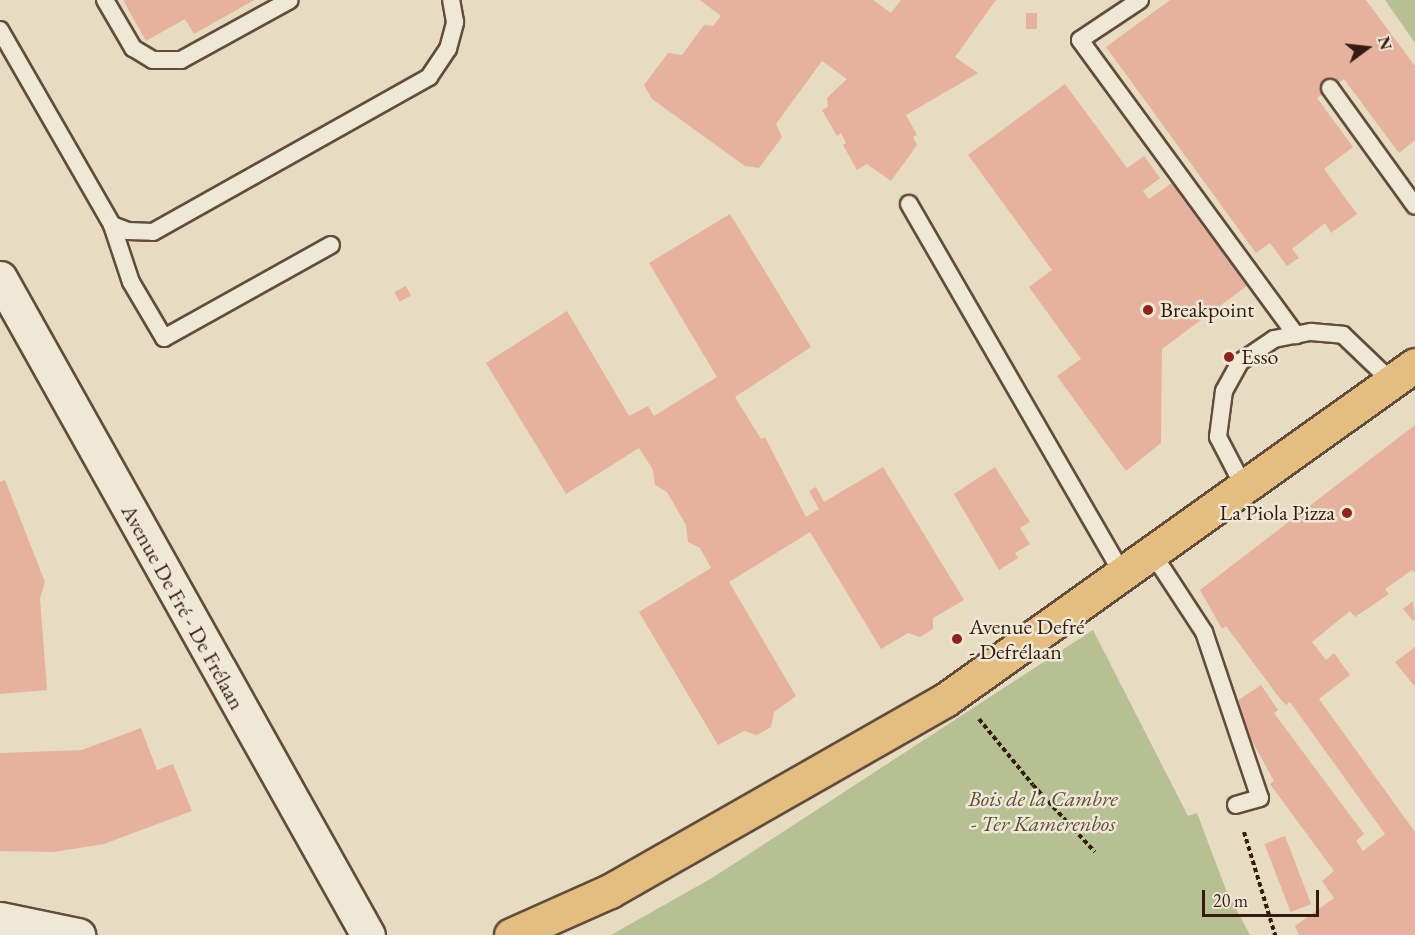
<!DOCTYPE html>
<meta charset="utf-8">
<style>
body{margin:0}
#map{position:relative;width:1415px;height:935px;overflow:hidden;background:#e7dbc1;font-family:"EB Garamond",serif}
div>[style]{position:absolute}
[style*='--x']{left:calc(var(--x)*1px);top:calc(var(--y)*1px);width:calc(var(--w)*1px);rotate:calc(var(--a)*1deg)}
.green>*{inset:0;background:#b6c093}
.building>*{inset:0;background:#e6b29e;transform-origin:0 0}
.path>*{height:4px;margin-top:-2px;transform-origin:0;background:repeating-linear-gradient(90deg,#351c0e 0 4.5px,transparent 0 7.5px)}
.roads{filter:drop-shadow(2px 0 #624c3b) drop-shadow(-2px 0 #624c3b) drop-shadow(0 2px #624c3b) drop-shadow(0 -2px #624c3b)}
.service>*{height:16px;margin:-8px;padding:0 8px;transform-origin:8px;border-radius:8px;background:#efe8d7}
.minor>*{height:33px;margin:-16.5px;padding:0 16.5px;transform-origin:16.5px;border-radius:16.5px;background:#efe8d7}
.secondary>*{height:33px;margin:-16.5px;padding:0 16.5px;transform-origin:16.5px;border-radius:16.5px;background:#efe8d7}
.primary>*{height:33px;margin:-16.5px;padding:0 16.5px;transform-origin:16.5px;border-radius:16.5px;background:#e4be80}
.dots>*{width:16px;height:16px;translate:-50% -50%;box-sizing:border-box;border:3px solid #efe8d7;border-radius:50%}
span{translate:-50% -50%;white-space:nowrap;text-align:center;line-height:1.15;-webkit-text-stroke:5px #efe8d7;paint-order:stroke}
.poi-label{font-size:22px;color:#351c0e}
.left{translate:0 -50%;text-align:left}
.right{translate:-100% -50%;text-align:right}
.street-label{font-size:22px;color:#351c0e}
.park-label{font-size:22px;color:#5c4d36;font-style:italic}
.north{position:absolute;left:1337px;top:18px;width:60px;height:60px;-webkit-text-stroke:4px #efe8d7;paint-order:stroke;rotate:75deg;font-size:16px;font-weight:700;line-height:24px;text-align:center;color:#351c0e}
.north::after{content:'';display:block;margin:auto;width:21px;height:27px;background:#351c0e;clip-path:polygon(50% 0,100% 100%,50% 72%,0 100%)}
.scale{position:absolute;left:1202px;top:890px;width:117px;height:27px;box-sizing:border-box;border:3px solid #351c0e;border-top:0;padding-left:8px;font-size:18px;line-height:21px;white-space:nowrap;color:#351c0e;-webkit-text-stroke:4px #efe8d7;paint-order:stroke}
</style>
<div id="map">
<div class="green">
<div style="clip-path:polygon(1385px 0,1415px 0,1415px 43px)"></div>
<div style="clip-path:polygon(1093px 630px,1188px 816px,1197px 813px,1226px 890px,1250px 935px,611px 935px,712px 878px)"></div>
</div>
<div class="building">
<div style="clip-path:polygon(123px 0,254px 0,194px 34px,185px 19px,146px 41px)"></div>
<div style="clip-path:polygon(700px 0,873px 0,891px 13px,901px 0,996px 0,955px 57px,978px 73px,906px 115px,917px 135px,913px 137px,917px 145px,891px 181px,867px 164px,857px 170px,843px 145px,846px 143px,841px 133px,837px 136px,822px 110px,828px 107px,827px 98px,847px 79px,822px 61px,776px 124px,782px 137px,759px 168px,745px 166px,652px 99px,644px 85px,668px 53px,682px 55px,704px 25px,713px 26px,721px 16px)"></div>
<div style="clip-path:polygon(1170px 0,1366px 0,1415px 66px,1415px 140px,1399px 153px,1344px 79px,1317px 98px,1353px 147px,1324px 169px,1357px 214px,1331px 233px,1325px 223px,1292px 249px,1299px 258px,1287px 266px,1270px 243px,1256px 253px,1106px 47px)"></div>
<div style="left:1026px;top:13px;width:11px;height:16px"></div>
<div style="clip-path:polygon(1065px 84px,1127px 168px,1144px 156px,1160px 178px,1143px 191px,1149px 199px,1173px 182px,1248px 285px,1162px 349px,1161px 443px,1126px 471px,1057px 376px,1081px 359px,1029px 287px,1052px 270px,968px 155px)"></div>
<div style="clip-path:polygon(730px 214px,811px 347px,735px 397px,761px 439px,765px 437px,806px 517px,819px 509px,809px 491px,816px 487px,824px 502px,883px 467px,964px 600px,933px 618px,933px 629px,920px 637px,908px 633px,881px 649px,810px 532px,729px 582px,796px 696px,774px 712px,771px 727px,757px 735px,744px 731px,718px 745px,639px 612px,711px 568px,700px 548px,688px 542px,686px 525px,667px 492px,655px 485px,653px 470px,639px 448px,566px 494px,486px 363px,567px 311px,629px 416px,648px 406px,654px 416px,717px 377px,649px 263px)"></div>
<div style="left:406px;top:286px;width:11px;height:13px;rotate:63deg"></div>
<div style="clip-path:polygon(1415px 425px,1415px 573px,1412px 570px,1385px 589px,1389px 594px,1355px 617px,1350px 611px,1312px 642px,1326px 660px,1334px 653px,1350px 675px,1319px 699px,1415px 832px,1415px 935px,1299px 935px,1295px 926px,1334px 898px,1322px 881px,1334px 871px,1270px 784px,1274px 781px,1246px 730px,1237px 701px,1261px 685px,1278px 710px,1274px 713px,1364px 834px,1356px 841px,1363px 851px,1385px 834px,1290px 702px,1286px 705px,1278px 696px,1226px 626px,1222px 629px,1200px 590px)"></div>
<div style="clip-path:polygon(995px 467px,1030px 522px,1020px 528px,1030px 544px,1015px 553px,1018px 558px,999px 570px,954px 494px)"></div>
<div style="clip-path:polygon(5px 480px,45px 582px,40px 598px,47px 690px,0 694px,0 482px)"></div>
<div style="clip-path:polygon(1413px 601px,1415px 619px,1413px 621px,1403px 609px)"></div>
<div style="clip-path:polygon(1415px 647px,1415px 687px,1395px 662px)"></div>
<div style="clip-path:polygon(141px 728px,157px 770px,173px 764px,192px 811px,104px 844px,54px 852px,0 851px,0 753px,82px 750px)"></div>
<div style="left:1285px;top:836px;width:73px;height:22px;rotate:69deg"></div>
</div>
<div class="path">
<div style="--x:979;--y:719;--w:85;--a:50.7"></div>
<div style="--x:1033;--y:785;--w:91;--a:47.2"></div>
<div style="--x:1244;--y:832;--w:108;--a:73.2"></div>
</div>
<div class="roads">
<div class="service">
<div style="--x:105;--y:0;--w:56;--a:59.7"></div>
<div style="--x:133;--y:48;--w:23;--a:31"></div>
<div style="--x:153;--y:60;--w:28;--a:0"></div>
<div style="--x:181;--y:60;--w:124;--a:-28.8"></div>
<div style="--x:1140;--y:0;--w:72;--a:146.3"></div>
<div style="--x:1080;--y:40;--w:366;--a:53.8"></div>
<div style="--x:0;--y:30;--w:225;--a:60.1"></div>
<div style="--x:112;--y:225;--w:17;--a:21"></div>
<div style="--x:128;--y:231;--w:25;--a:2"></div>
<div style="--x:153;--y:232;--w:317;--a:-29.3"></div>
<div style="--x:429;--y:77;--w:34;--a:-56"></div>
<div style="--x:448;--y:49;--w:28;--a:-75"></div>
<div style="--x:455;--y:22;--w:22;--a:-100"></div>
<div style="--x:1330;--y:88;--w:145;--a:54.2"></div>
<div style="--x:909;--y:204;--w:428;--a:60"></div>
<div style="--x:112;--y:225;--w:60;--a:71.6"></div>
<div style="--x:131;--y:282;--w:65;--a:59.5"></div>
<div style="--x:164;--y:338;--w:191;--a:-29.1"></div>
<div style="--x:1245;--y:489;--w:59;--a:-117.4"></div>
<div style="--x:1218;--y:437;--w:46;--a:-82.6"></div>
<div style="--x:1224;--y:391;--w:33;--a:-61"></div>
<div style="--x:1240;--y:362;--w:41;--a:-34.1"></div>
<div style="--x:1274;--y:339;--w:38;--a:-11"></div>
<div style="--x:1311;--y:332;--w:32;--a:5"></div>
<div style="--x:1343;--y:335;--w:68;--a:43.8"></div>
<div style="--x:1153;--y:554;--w:93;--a:56.8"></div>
<div style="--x:1204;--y:632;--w:175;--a:71.4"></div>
<div style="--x:1260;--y:798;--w:25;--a:164"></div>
</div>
<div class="minor">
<div style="--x:0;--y:919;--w:80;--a:11.6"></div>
</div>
<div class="secondary">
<div style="--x:0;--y:278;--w:753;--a:60.75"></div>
</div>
<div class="primary">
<div style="--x:511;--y:935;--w:108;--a:-24"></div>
<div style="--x:610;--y:891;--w:386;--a:-29.7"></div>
<div style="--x:945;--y:700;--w:577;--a:-35.48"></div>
</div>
</div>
<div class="dots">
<div style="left:1148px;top:310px;background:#8f2418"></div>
<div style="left:1229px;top:357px;background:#8f2418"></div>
<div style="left:1347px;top:513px;background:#8f2418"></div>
<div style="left:957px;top:639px;background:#8f2418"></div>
</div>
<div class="poi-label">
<span class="left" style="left:1160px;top:310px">Breakpoint</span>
<span class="left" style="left:1241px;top:357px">Esso</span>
<span class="right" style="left:1335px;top:513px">La Piola Pizza</span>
<span class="left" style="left:969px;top:639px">Avenue Defré<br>- Defrélaan</span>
</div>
<div class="street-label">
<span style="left:183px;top:607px;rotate:61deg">Avenue De Fré - De Frélaan</span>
</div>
<div class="park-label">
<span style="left:1043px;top:811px">Bois de la Cambre<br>- Ter Kamerenbos</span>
</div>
<div class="north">N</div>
<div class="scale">20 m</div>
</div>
